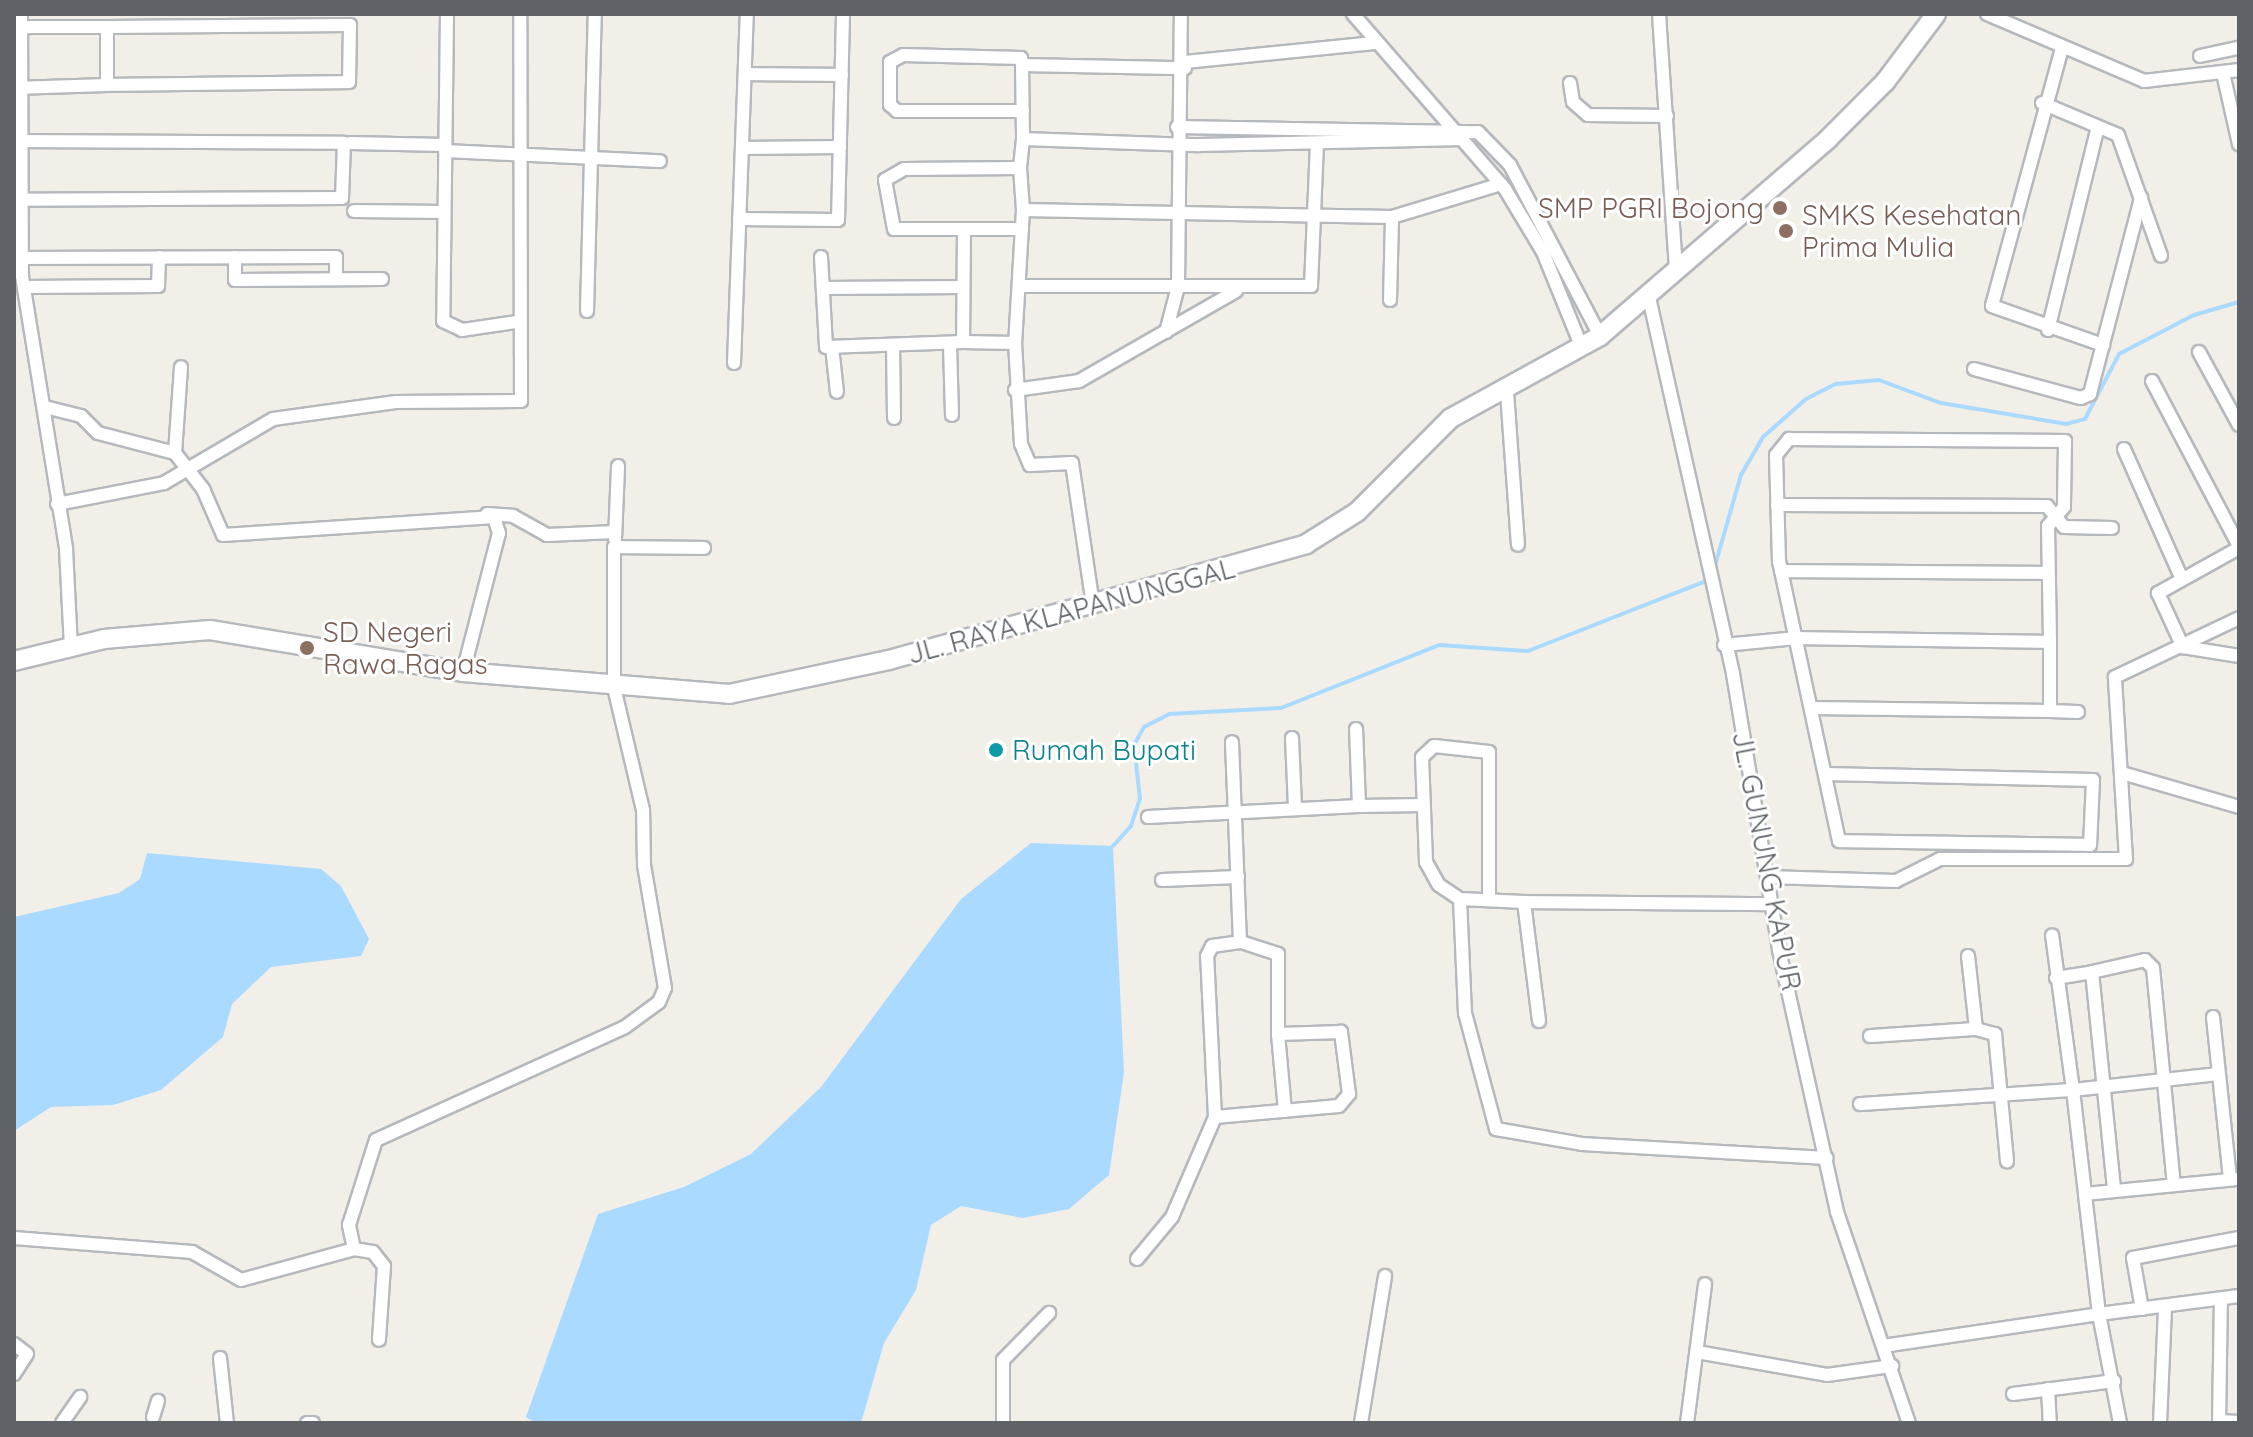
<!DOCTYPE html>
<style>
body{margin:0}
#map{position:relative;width:2253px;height:1437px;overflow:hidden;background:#f1efe8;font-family:Quicksand,sans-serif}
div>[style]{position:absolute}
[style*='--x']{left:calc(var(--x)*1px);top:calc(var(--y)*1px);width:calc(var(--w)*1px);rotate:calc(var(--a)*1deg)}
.water>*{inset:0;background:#aadaff}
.stream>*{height:4px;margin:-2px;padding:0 2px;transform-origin:2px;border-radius:2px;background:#aadaff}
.roads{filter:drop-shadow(2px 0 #b5b8bc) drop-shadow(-2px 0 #b5b8bc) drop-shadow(0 2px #b5b8bc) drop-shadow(0 -2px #b5b8bc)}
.street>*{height:12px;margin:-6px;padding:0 6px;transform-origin:6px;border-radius:6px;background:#fff}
.secondary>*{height:18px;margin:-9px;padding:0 9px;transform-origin:9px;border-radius:9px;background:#fff}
.dots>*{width:22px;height:22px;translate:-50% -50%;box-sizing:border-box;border:4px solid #fff;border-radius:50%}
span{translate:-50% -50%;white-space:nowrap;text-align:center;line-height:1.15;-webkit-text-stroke:6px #fff;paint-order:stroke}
.education-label{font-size:28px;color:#785e54}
.right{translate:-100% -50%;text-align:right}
.left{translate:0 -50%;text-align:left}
.street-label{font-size:28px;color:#5f6368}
.culture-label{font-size:28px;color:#0d838f}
.frame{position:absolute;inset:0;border:16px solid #5f6368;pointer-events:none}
</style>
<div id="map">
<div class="water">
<div style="clip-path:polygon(1031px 843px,1113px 846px,1124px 1072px,1109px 1175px,1069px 1209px,1023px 1218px,961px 1206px,931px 1225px,916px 1290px,884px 1343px,861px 1423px,535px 1423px,526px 1417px,598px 1214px,684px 1187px,751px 1154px,821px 1087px,961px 899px)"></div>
<div style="clip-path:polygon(147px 853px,321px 869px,341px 886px,369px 939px,361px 956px,271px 967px,232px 1004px,223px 1037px,161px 1090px,113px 1105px,51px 1107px,14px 1131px,14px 917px,119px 893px,140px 879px)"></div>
</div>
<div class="stream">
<div style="--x:1714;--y:569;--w:98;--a:-74"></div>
<div style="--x:1741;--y:475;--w:44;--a:-59.9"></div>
<div style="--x:1763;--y:437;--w:57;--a:-41.5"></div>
<div style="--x:1806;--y:399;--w:34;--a:-27"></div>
<div style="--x:1836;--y:384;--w:43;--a:-5.3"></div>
<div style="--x:1879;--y:380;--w:66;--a:20.4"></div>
<div style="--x:1941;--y:403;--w:127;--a:9.5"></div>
<div style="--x:2066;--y:424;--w:20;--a:-15"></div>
<div style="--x:2085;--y:419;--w:73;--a:-62.4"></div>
<div style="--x:2119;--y:354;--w:85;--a:-27.5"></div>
<div style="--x:2194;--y:315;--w:47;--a:-16.1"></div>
<div style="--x:1113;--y:846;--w:27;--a:-48"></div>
<div style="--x:1131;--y:826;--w:28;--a:-72"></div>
<div style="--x:1140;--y:799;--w:54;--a:-96.3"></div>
<div style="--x:1134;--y:745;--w:21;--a:-61"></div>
<div style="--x:1144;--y:727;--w:28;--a:-27"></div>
<div style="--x:1169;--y:714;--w:112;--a:-3.1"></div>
<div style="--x:1281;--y:708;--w:170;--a:-21.7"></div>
<div style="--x:1439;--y:645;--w:89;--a:3.9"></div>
<div style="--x:1528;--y:651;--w:193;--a:-21.5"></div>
</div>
<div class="roads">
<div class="street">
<div style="--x:21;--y:14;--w:262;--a:89.8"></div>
<div style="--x:22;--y:276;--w:277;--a:80.8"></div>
<div style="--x:66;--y:549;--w:100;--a:87.1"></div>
<div style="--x:447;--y:14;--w:307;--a:90.7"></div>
<div style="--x:443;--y:321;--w:21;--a:25"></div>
<div style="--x:462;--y:330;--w:55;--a:-8.4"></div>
<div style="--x:1353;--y:14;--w:232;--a:49"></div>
<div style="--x:1505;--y:189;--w:74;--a:58.9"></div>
<div style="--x:1543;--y:252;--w:104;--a:67.9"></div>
<div style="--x:1659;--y:14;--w:255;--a:86.2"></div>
<div style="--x:1987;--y:14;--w:171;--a:23.1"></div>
<div style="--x:2144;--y:81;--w:96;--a:-6.6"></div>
<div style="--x:14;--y:28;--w:18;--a:-3"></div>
<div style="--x:32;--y:27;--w:75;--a:0"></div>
<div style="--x:107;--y:27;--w:117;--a:-0.5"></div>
<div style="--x:224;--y:26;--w:126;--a:-0.5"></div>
<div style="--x:350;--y:25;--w:57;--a:91"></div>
<div style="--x:349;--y:82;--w:242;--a:179.3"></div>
<div style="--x:107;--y:85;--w:58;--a:-90"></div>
<div style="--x:2062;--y:48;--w:267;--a:105.2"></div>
<div style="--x:1992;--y:306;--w:118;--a:19.4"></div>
<div style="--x:2200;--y:56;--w:40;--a:-12"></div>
<div style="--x:1185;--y:62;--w:193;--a:-5.7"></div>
<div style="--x:1022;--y:65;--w:163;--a:1.1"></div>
<div style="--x:2223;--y:73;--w:73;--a:77.3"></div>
<div style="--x:745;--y:74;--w:97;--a:0.6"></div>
<div style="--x:1570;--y:83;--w:19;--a:81"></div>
<div style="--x:1573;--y:102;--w:20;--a:41"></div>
<div style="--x:1588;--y:115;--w:79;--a:0.7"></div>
<div style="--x:14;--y:88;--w:93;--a:-1.8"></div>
<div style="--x:2042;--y:103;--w:82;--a:22.8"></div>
<div style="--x:2118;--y:135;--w:128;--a:70.4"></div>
<div style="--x:1023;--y:111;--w:126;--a:180"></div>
<div style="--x:897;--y:111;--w:9;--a:-139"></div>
<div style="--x:890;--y:105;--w:43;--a:-90"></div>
<div style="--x:890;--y:62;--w:15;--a:-28"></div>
<div style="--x:903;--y:55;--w:118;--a:1.5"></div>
<div style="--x:1021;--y:58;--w:7;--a:82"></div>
<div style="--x:1022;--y:65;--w:74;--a:89.2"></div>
<div style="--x:1023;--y:139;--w:29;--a:96"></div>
<div style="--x:1020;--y:168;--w:42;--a:85.9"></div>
<div style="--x:1023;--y:210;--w:133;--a:93.4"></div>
<div style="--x:1015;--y:343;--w:101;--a:86.6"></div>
<div style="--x:1021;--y:444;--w:23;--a:67"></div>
<div style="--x:1030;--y:465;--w:42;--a:-2.7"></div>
<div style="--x:1072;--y:463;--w:145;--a:81.6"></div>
<div style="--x:1177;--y:127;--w:301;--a:1"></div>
<div style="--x:1478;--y:132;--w:46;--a:45.9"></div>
<div style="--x:1510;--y:165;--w:193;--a:62.2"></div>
<div style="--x:1023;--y:139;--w:176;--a:2"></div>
<div style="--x:1199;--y:145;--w:264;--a:-1.3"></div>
<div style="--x:14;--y:141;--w:330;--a:0.3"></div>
<div style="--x:344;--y:143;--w:55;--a:92.1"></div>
<div style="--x:342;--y:198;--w:328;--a:179.7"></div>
<div style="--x:350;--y:143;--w:95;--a:1.2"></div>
<div style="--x:742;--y:148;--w:98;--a:-0.6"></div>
<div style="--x:445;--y:151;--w:215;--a:2.7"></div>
<div style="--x:1020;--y:168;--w:116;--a:179.5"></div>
<div style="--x:904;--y:169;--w:22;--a:150"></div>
<div style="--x:885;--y:180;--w:50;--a:79.6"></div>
<div style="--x:894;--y:229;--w:128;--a:0"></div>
<div style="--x:1023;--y:210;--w:369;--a:1.1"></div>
<div style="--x:1392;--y:217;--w:114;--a:-16.8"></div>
<div style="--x:354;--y:211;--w:90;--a:0.6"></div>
<div style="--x:739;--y:219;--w:99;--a:0.6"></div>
<div style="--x:838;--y:220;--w:206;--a:-88.6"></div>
<div style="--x:964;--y:231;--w:111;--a:90.5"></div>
<div style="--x:963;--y:342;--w:52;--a:1.1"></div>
<div style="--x:235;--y:257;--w:23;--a:90"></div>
<div style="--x:235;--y:280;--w:147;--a:-0.4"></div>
<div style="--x:821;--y:257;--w:90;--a:86.8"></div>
<div style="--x:826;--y:347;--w:137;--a:-2.1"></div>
<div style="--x:17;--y:258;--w:319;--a:-0.2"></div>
<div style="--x:336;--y:257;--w:22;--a:90"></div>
<div style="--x:1020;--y:286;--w:291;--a:0"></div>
<div style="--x:1311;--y:286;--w:142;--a:-87.6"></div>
<div style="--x:24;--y:287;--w:134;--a:-0.4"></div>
<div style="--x:158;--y:286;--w:29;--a:-88"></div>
<div style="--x:823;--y:288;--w:140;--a:-0.4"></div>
<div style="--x:1648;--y:293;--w:390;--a:77.4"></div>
<div style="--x:1733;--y:674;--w:280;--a:80.5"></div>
<div style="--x:1779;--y:950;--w:268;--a:77.5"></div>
<div style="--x:1837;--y:1212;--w:223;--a:71.2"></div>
<div style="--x:1390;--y:300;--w:83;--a:-88.6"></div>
<div style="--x:587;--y:311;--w:297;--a:-88.5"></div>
<div style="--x:2048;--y:330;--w:209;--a:-76.2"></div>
<div style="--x:1166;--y:332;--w:47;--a:-75.1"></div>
<div style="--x:1178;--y:287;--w:273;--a:-89.4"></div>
<div style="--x:950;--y:344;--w:71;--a:88.4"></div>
<div style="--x:893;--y:345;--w:73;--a:89.2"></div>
<div style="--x:832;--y:347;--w:45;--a:83.7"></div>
<div style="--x:2199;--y:352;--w:83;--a:61.3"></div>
<div style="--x:734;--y:363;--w:349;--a:-87.9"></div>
<div style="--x:1974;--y:369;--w:111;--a:15.2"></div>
<div style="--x:2081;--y:398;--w:10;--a:-24"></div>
<div style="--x:2090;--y:394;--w:203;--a:-75.4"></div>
<div style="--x:2152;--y:381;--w:187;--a:62.2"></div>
<div style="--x:1015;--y:390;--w:65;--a:-8"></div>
<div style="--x:1079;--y:381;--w:181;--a:-29.8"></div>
<div style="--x:1507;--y:392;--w:153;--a:85.9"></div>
<div style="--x:45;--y:407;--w:37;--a:14"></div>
<div style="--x:81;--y:416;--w:24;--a:45"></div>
<div style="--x:98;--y:433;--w:80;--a:14.6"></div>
<div style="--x:175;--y:453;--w:46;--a:52.1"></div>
<div style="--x:203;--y:489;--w:50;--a:66.5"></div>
<div style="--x:223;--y:535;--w:272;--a:-3.8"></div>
<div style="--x:494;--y:517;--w:17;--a:73"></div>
<div style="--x:499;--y:533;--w:144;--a:104.5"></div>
<div style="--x:2124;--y:449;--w:142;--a:66"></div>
<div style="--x:175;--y:453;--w:86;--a:-86"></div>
<div style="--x:57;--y:504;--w:109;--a:-11.1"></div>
<div style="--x:164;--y:483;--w:126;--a:-30.4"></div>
<div style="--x:273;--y:419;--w:124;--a:-7.9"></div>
<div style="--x:396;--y:402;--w:125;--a:-0.5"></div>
<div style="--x:521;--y:401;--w:387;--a:-90.1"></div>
<div style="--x:1777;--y:505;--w:270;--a:0.2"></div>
<div style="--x:2047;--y:506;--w:27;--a:51"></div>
<div style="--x:2064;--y:527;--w:48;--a:1.2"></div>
<div style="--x:487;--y:514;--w:26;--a:4"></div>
<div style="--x:513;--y:516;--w:39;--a:29"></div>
<div style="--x:547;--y:535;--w:68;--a:-2.5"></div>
<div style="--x:615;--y:539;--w:73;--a:-87.6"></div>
<div style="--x:2239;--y:548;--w:93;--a:150.9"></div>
<div style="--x:2158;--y:593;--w:60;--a:65.2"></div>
<div style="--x:2183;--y:647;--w:57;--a:9.1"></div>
<div style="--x:1781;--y:571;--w:267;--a:0.4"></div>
<div style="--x:1724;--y:645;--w:73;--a:-5.5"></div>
<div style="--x:1797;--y:638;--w:253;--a:0.9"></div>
<div style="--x:2050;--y:642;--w:69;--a:90"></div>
<div style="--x:2050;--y:711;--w:238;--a:-179.3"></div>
<div style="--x:2050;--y:711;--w:28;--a:2"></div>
<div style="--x:1292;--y:738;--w:68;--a:87.5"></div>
<div style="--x:2122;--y:773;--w:122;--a:16.2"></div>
<div style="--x:1825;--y:774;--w:268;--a:1.3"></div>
<div style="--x:2093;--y:780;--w:65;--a:92.6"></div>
<div style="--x:2090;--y:845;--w:251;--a:-179.1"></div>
<div style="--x:1839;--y:841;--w:285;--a:-102.1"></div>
<div style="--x:1779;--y:562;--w:107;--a:-91.6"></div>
<div style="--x:1776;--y:455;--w:21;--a:-51"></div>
<div style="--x:1789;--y:439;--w:276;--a:0.4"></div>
<div style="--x:2065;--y:441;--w:66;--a:90.9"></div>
<div style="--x:2064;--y:507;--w:25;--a:130"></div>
<div style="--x:2048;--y:526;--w:116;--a:89"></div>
<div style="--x:1359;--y:806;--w:64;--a:-0.9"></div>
<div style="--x:1148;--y:817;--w:211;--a:-3"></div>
<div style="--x:1359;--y:806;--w:77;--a:-92.2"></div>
<div style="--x:1767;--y:877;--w:129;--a:1.8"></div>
<div style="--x:1896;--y:881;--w:49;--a:-26.6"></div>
<div style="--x:1940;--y:859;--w:186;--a:0"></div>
<div style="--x:2126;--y:859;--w:182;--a:-93.5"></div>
<div style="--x:2115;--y:677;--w:137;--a:-25.4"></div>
<div style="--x:1162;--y:880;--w:76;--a:-2.3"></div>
<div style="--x:1460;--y:899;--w:114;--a:87.5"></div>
<div style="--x:1465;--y:1013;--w:120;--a:75"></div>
<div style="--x:1496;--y:1129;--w:87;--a:9.9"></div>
<div style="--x:1582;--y:1144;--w:245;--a:3.3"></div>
<div style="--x:1489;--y:900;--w:148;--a:-90"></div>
<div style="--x:1489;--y:752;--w:55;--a:-173.8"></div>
<div style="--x:1434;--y:746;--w:16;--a:137"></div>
<div style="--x:1422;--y:757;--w:105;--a:87.8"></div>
<div style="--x:1426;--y:862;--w:26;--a:61"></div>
<div style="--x:1439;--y:885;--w:25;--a:34"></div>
<div style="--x:1460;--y:899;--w:64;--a:2.7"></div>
<div style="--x:1524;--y:902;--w:248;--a:0.5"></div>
<div style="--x:1524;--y:902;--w:120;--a:82.8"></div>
<div style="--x:1968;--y:956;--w:73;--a:83.7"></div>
<div style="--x:1976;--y:1029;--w:20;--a:15"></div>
<div style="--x:1995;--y:1034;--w:128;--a:84.6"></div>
<div style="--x:2092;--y:972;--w:54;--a:-12.8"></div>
<div style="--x:2145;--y:960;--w:11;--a:45"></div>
<div style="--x:2153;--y:968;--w:218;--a:84.5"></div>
<div style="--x:2056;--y:978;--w:36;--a:-9"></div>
<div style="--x:2092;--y:972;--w:219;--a:84.2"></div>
<div style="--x:2213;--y:1017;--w:162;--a:84"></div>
<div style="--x:1278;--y:1034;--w:77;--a:84.8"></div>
<div style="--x:1870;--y:1036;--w:106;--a:-3.8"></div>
<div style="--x:2218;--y:1074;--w:146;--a:173.7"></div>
<div style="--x:2073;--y:1090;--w:105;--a:83.4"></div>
<div style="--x:2085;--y:1194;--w:155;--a:-5.6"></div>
<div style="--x:1860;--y:1104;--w:213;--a:-3.8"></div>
<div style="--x:2073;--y:1090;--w:156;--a:-97.7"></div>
<div style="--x:1215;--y:1117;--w:124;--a:-5.1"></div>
<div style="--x:1339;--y:1106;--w:16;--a:-50"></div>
<div style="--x:1349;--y:1094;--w:63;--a:-97.4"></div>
<div style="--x:1341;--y:1032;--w:63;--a:178.2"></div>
<div style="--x:1278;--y:1034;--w:80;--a:-90"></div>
<div style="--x:1278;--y:954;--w:40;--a:-162"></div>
<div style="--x:1240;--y:942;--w:200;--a:-92.3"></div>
<div style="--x:14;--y:1238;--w:179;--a:4.5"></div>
<div style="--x:192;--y:1252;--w:56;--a:29.7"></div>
<div style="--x:241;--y:1280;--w:117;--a:-15.3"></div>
<div style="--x:354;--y:1249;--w:25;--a:-102"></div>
<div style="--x:349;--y:1225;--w:89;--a:-72.4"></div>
<div style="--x:376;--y:1140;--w:273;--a:-24.4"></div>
<div style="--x:625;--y:1027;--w:42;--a:-36.3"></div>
<div style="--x:659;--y:1002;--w:15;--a:-67"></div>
<div style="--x:665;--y:988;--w:125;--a:-99.7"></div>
<div style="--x:644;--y:865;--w:55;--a:-91"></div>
<div style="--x:643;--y:810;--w:126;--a:-103.3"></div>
<div style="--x:614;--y:687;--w:140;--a:-90"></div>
<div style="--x:614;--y:547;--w:90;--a:0.6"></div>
<div style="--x:354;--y:1249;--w:19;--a:9"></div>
<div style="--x:373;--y:1252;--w:18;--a:52"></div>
<div style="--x:384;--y:1266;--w:74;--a:93.9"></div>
<div style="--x:1137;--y:1259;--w:55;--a:-50.2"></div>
<div style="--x:1172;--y:1217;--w:109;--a:-66.7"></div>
<div style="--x:1215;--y:1117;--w:161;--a:-92.8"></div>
<div style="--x:1207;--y:956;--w:11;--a:-63"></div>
<div style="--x:1212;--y:946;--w:28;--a:-8"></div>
<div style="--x:2142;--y:1309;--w:52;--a:-100"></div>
<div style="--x:2133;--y:1258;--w:108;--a:-10.7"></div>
<div style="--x:14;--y:1344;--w:16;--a:38"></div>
<div style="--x:27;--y:1354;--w:24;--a:123"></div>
<div style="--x:1883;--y:1346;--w:218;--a:-8.4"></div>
<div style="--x:2099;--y:1314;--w:121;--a:-96.7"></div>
<div style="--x:1697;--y:1352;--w:132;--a:10"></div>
<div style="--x:1827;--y:1375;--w:66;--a:-7.9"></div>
<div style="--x:220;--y:1358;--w:65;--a:83.9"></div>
<div style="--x:2048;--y:1389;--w:34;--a:87"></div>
<div style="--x:2013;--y:1394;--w:102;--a:-7.3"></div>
<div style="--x:153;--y:1417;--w:17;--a:-73"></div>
<div style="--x:2219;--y:1421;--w:20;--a:3"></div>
<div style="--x:62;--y:1423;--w:32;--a:-55"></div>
<div style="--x:307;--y:1423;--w:6;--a:0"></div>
<div style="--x:1003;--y:1423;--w:63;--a:-90"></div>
<div style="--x:1003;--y:1360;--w:66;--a:-45.6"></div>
<div style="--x:1361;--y:1423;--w:149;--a:-80.7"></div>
<div style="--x:1687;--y:1423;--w:140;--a:-82.6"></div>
<div style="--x:2120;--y:1423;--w:111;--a:-100.9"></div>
<div style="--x:2099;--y:1314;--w:141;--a:-7.3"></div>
<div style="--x:2160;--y:1423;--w:115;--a:-87.5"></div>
<div style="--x:2219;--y:1423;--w:123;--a:-89.1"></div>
</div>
<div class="secondary">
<div style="--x:14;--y:661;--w:93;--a:-13.7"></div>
<div style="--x:104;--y:639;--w:106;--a:-4.9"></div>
<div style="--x:210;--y:630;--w:256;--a:9.4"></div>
<div style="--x:463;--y:672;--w:267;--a:4.7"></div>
<div style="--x:729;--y:694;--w:164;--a:-12"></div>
<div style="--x:889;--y:660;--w:433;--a:-15.5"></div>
<div style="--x:1306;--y:544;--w:60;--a:-32.1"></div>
<div style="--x:1357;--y:512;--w:133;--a:-45"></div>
<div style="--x:1451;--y:418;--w:170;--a:-28.8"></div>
<div style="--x:1600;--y:336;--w:301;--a:-40.8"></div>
<div style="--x:1828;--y:139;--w:81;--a:-45"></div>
<div style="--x:1885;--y:82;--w:85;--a:-53.1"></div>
</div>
</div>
<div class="dots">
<div style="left:1780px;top:208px;background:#8d6e63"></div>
<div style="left:1786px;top:231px;background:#8d6e63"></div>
<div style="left:307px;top:648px;background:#8d6e63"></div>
<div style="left:996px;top:750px;background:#0f9aa8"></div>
</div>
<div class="education-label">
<span class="right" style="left:1764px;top:208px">SMP PGRI Bojong</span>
<span class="left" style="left:1802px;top:231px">SMKS Kesehatan<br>Prima Mulia</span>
<span class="left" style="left:323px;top:648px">SD Negeri<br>Rawa Ragas</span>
</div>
<div class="street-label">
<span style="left:1071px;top:611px;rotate:-15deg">JL. RAYA KLAPANUNGGAL</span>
<span style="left:1767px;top:861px;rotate:79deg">JL. GUNUNG KAPUR</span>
</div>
<div class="culture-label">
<span class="left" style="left:1012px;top:750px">Rumah Bupati</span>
</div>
<div class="frame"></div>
</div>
